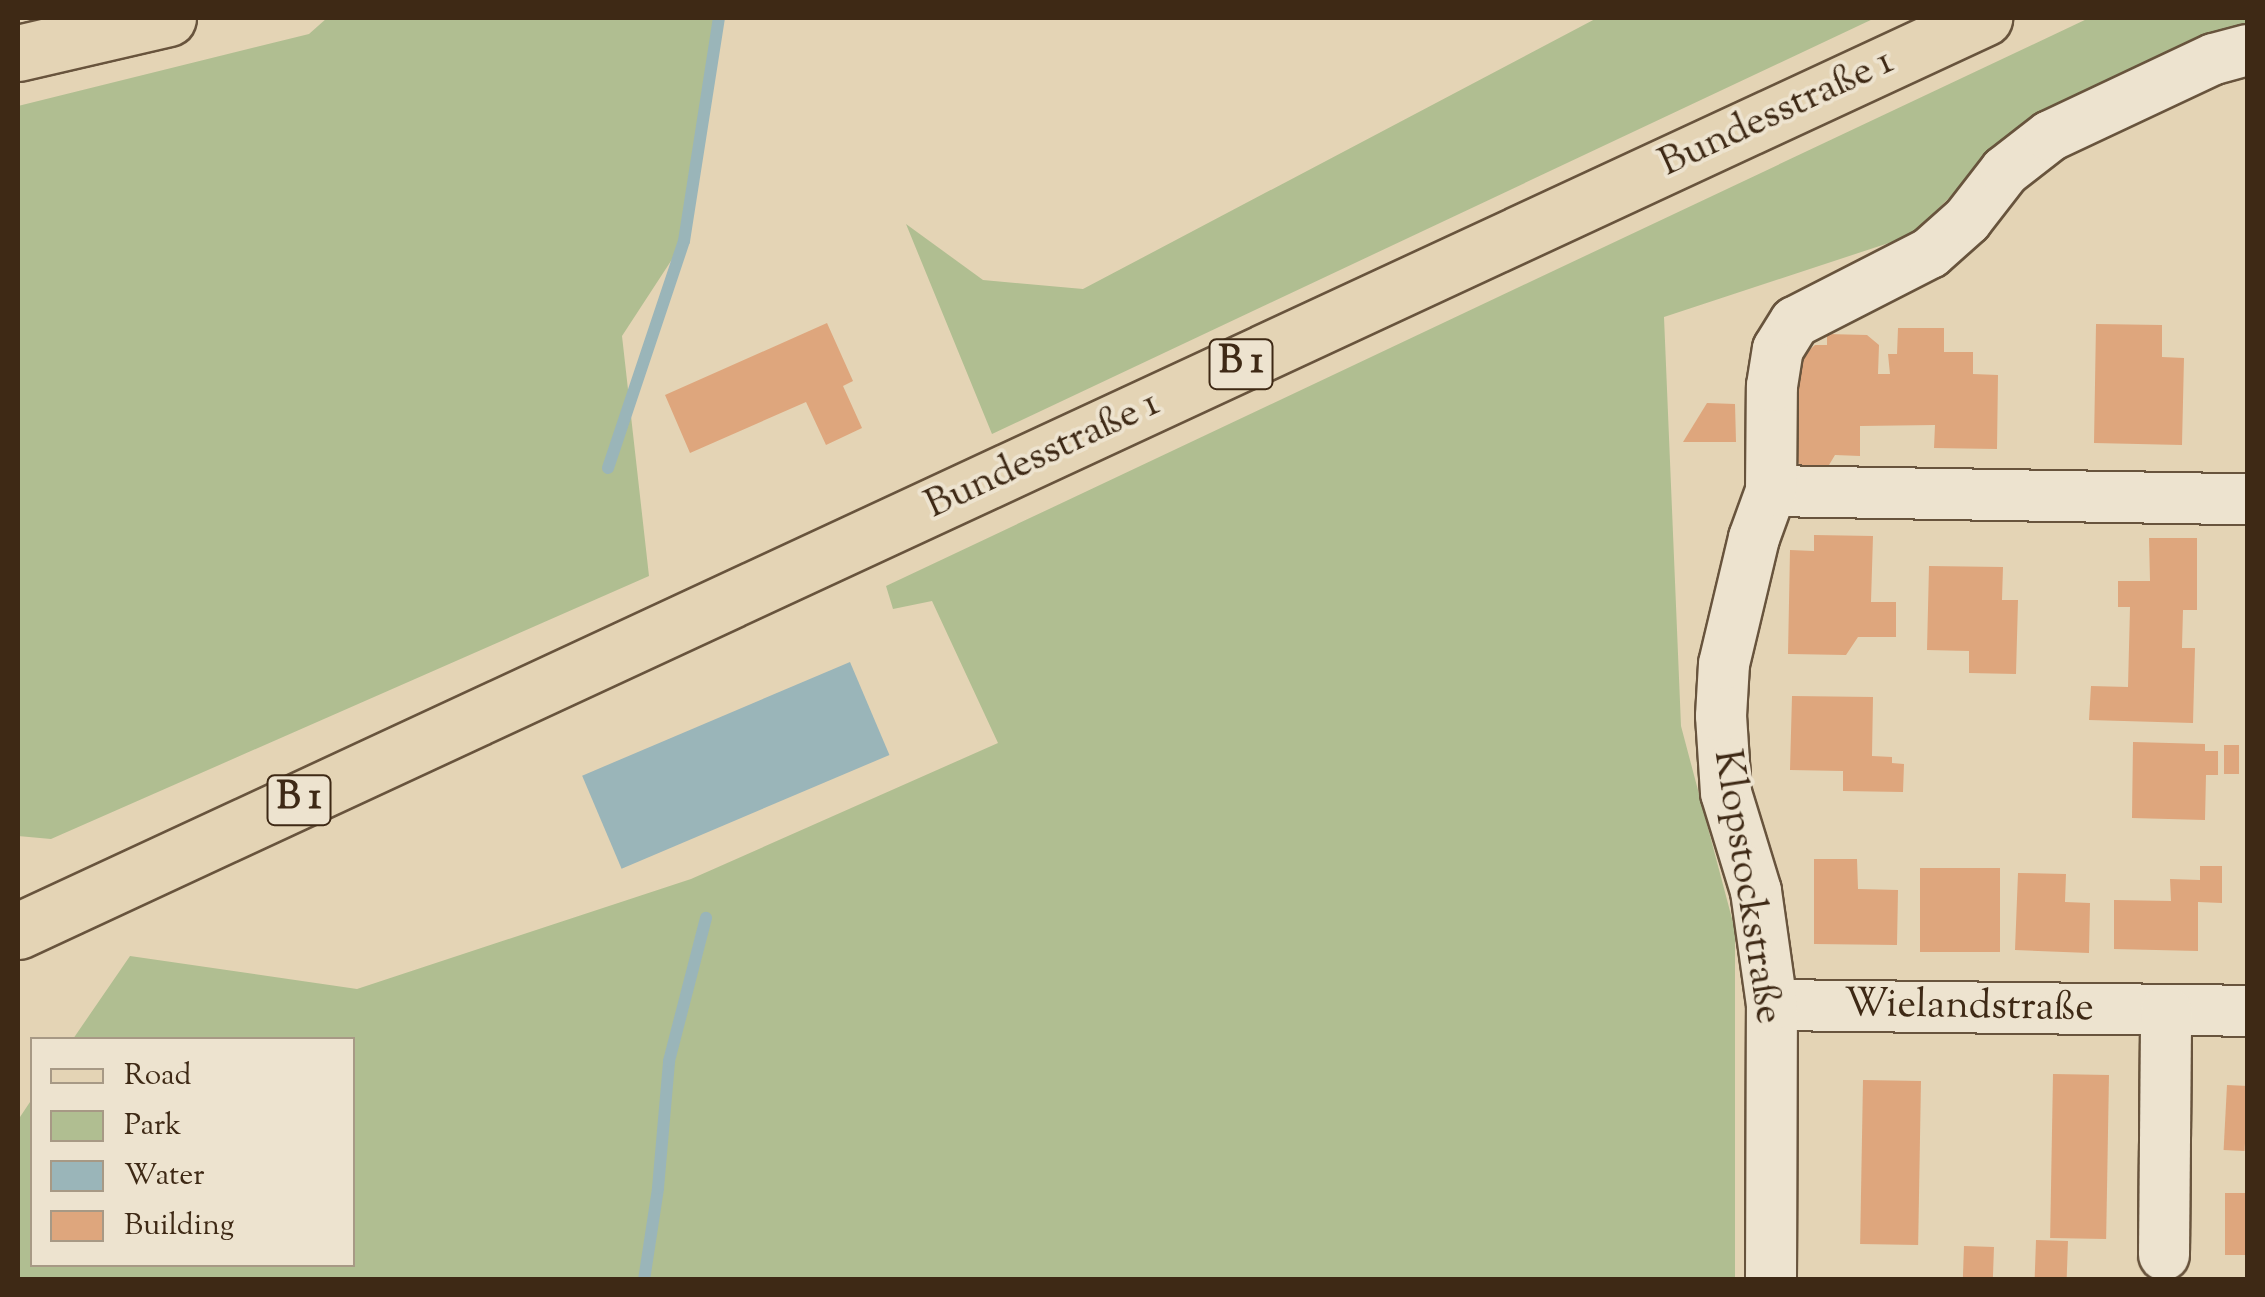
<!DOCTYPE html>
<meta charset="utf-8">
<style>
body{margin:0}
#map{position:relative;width:2265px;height:1297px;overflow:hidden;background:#e4d4b5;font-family:"Sorts Mill Goudy",serif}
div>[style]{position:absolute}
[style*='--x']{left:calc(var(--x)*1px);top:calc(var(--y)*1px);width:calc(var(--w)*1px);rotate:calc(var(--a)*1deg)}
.green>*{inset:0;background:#b0be91}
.water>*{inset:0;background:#9ab5b9;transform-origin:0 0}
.stream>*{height:12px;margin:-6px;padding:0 6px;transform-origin:6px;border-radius:6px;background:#9ab5b9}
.building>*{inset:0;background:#dea67d;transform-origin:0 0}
.roads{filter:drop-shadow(2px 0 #68543d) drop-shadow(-2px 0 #68543d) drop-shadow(0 2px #68543d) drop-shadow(0 -2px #68543d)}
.minor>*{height:50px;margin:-25px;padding:0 25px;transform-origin:25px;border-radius:25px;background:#ede3cf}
.major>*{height:55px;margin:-27.5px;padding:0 27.5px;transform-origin:27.5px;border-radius:27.5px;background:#e4d4b5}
.highway>*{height:55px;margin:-27.5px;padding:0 27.5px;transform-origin:27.5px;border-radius:27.5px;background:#e4d4b5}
span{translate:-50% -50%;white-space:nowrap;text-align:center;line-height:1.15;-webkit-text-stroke:8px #ede3cf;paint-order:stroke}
.shield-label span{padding:2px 8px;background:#ede3cf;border:2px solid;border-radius:8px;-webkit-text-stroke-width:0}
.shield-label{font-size:38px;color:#3e2915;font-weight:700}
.street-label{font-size:40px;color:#3e2915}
.frame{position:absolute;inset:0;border:20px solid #3e2915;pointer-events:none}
.legend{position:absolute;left:30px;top:1037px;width:325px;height:230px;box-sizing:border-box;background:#ede3cf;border:2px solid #a79985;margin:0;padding:12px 18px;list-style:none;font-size:30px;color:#3e2915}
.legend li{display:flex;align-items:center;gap:20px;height:50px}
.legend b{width:50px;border:2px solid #a79985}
</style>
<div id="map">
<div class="green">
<div style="clip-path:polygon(327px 18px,719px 18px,684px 241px,622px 336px,649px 576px,51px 839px,18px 836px,18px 106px,309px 34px)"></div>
<div style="clip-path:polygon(1597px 18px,1875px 18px,992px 434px,906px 224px,983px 280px,1083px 289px)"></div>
<div style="clip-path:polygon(2089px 18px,2247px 18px,2247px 31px,1992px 156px,1910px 236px,1664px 317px,1681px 726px,1735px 930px,1735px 1279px,18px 1279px,18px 1120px,32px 1099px,32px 1264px,352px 1264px,352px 1040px,73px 1039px,130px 956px,357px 989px,691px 879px,998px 743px,932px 601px,893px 609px,886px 586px)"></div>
</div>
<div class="water">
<div style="left:850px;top:662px;width:101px;height:291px;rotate:67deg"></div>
</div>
<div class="stream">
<div style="--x:608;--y:468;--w:239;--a:-71.5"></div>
<div style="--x:684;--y:241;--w:226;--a:-81.1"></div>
<div style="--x:644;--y:1280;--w:93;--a:-81.3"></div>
<div style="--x:658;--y:1188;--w:127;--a:-85"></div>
<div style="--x:669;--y:1061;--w:148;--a:-75.5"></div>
</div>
<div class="building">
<div style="clip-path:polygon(827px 323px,853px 381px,843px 386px,862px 428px,826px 445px,806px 402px,690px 453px,665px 395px)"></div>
<div style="clip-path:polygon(2096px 324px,2162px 325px,2162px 357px,2184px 358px,2182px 445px,2094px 443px)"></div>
<div style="clip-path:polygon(1898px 328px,1944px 328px,1944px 352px,1973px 352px,1973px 374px,1998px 375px,1997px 449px,1934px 448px,1935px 425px,1860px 426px,1860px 456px,1835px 455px,1829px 465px,1800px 465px,1794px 455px,1795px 363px,1815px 345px,1827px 345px,1827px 334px,1867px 335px,1879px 345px,1878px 374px,1890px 374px,1888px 354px,1897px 354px)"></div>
<div style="clip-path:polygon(1707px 403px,1735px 404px,1736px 442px,1683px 442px)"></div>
<div style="clip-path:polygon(1814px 535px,1873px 536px,1871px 602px,1896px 602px,1896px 637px,1858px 637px,1846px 655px,1788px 654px,1790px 550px,1814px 551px)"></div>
<div style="clip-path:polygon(2149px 538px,2197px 538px,2197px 610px,2183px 610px,2182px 648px,2195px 648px,2193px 723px,2089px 720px,2091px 686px,2128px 687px,2130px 607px,2118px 607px,2118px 581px,2150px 581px)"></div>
<div style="clip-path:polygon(1929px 566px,2003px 567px,2002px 600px,2018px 600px,2016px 674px,1969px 673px,1969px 651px,1927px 650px)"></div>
<div style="clip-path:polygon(1792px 696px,1873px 697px,1872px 756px,1892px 757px,1892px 763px,1904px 764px,1903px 792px,1843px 791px,1843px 771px,1790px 770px)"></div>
<div style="clip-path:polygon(2133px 742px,2205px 744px,2205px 751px,2218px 751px,2218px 775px,2206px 775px,2205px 820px,2132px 818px)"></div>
<div style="left:2224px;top:745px;width:15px;height:29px"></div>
<div style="clip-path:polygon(1814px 859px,1857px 859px,1858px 889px,1898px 890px,1897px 945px,1814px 944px)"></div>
<div style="clip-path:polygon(2200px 866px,2222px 866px,2222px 903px,2198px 902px,2198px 951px,2114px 949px,2114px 900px,2171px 901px,2170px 879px,2200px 880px)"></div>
<div style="left:2000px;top:868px;width:84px;height:80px;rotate:90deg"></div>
<div style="clip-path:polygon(2018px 873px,2066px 874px,2065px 902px,2090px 903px,2089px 953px,2015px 950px)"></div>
<div style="left:2053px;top:1074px;width:56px;height:164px;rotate:1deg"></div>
<div style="left:1863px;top:1080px;width:58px;height:164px;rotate:1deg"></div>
<div style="left:2227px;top:1085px;width:21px;height:65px;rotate:3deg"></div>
<div style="left:2225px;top:1193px;width:23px;height:62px"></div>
<div style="left:2036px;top:1240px;width:32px;height:40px;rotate:2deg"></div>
<div style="left:1964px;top:1246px;width:30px;height:34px;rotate:2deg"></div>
</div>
<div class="roads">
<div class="minor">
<div style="--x:1771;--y:491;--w:477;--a:1"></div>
<div style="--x:1772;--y:1005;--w:476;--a:0.7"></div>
<div style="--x:2164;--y:1255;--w:244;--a:-89.5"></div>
<div style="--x:1771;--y:1280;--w:275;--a:-89.8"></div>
<div style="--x:1772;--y:1005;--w:115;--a:-98"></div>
<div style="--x:1756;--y:891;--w:102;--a:-107"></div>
<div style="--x:1726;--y:793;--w:77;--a:-93.7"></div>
<div style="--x:1721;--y:716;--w:52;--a:-86.7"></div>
<div style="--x:1724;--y:664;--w:130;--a:-76.6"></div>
<div style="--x:1754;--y:538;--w:50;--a:-70.1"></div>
<div style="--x:1771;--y:491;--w:105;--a:-89.5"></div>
<div style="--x:1772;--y:386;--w:37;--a:-81"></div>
<div style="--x:1778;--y:349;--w:32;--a:-58"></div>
<div style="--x:1795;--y:322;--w:152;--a:-27.1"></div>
<div style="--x:1930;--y:253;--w:50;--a:-41.7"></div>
<div style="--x:1967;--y:220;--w:62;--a:-52.2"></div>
<div style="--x:2005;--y:171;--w:57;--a:-37.9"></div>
<div style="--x:2050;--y:136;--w:181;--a:-25.2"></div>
<div style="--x:2214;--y:59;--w:35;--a:-15"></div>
</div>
<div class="major">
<div style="--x:18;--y:931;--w:2168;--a:-24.91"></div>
</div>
<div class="highway">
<div style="--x:18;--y:53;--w:154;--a:-13.1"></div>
</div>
</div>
<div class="shield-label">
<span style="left:1241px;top:364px">B 1</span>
<span style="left:299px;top:800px">B 1</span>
</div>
<div class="street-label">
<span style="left:1777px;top:114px;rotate:-25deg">Bundesstraße 1</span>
<span style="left:1043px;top:456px;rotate:-25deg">Bundesstraße 1</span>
<span style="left:1746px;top:887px;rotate:81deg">Klopstockstraße</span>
<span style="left:1969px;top:1008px;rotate:1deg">Wielandstraße</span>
</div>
<div class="frame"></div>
<ul class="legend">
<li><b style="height:12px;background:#e4d4b5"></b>Road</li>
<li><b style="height:28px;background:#b0be91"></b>Park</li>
<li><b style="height:28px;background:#9ab5b9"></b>Water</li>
<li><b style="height:28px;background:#dea67d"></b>Building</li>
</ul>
</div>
